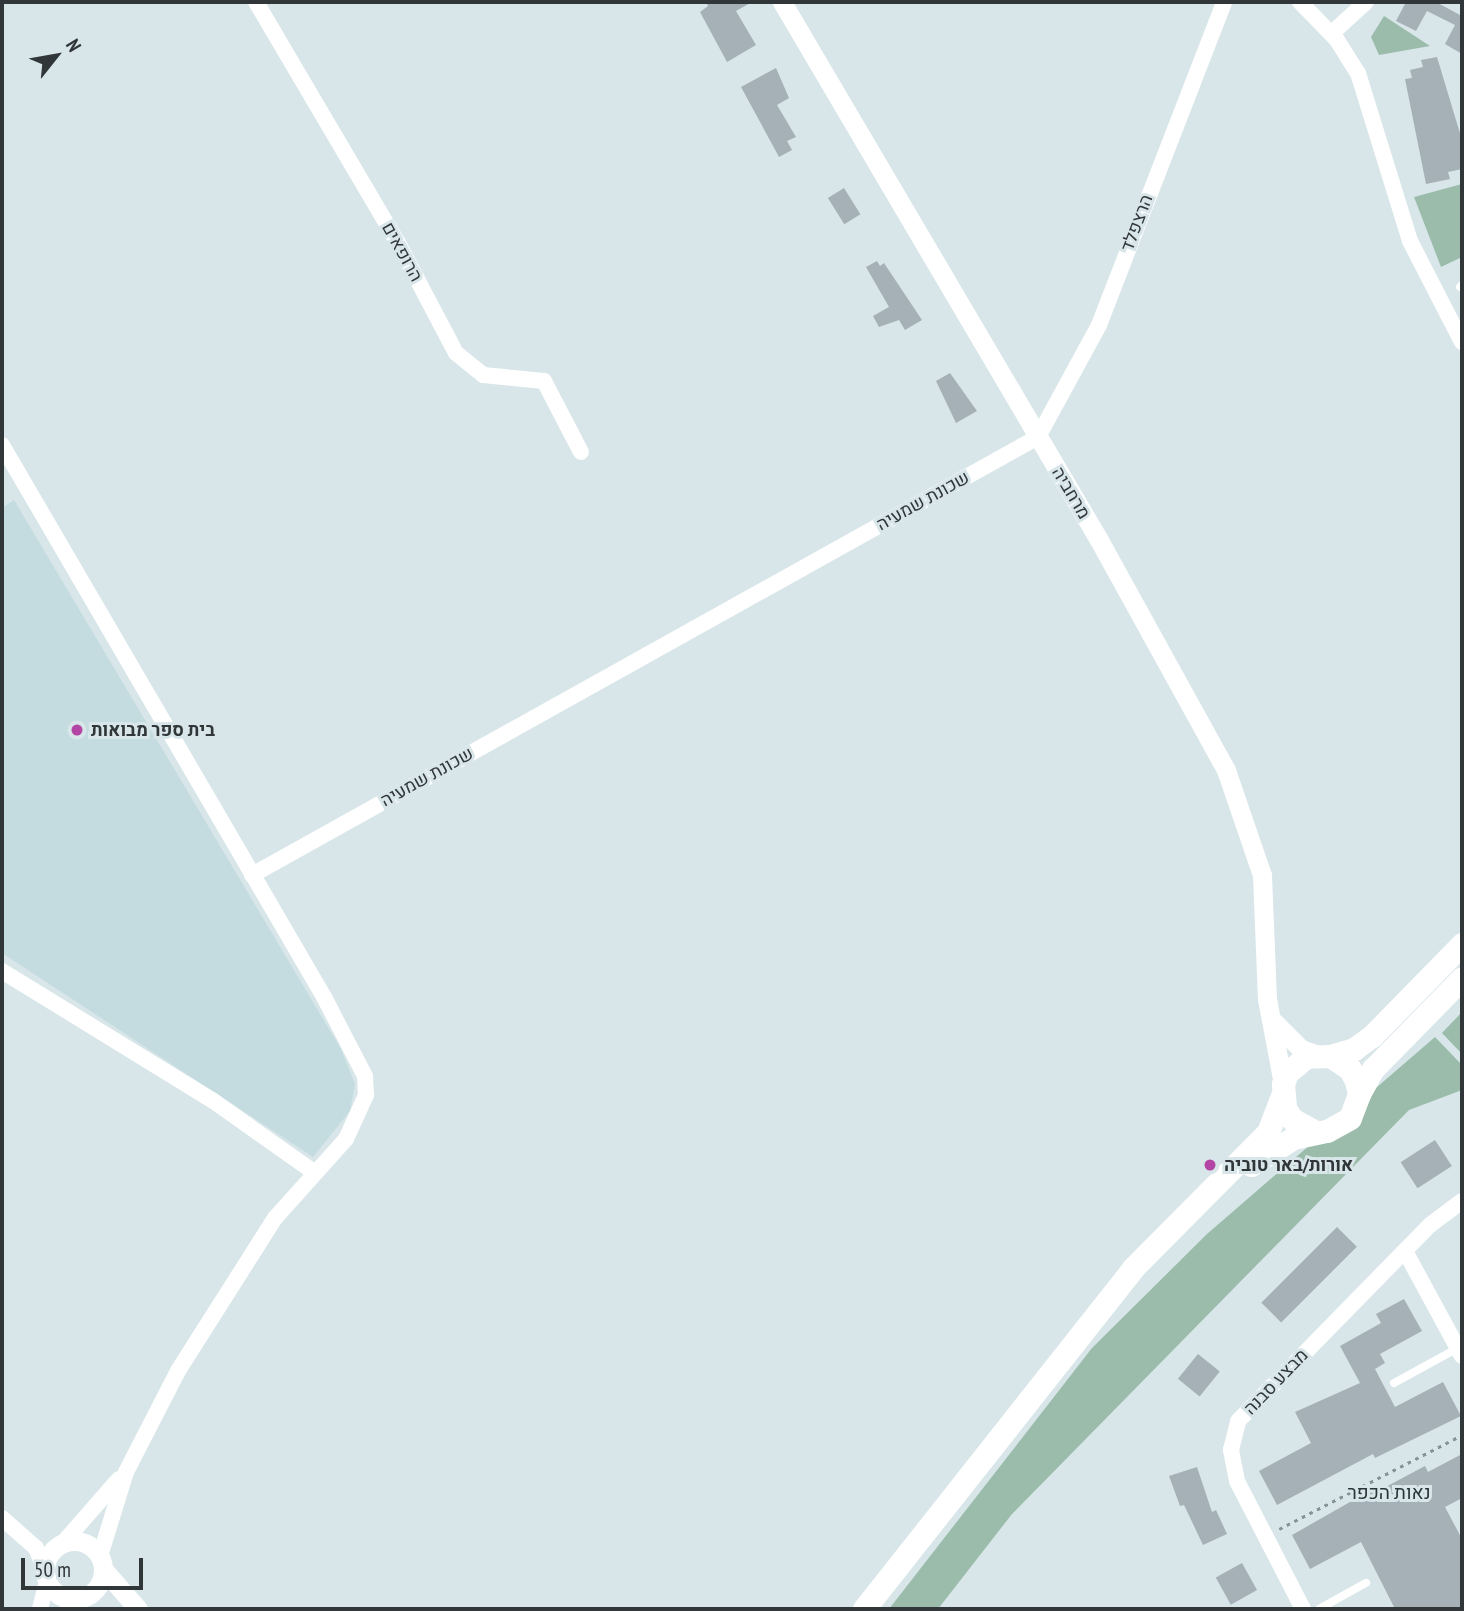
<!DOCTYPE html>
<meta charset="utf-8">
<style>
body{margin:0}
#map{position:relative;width:1464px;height:1611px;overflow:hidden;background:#d8e6e9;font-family:"PT Sans Narrow",Heebo,sans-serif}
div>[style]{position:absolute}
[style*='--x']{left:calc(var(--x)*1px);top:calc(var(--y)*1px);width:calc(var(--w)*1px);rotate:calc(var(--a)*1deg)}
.built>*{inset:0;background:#c4dce0}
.green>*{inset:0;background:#9bbcab}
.building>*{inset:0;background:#a5b0b7;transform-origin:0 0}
.path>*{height:2.5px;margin-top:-1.25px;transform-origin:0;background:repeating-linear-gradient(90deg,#879294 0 3.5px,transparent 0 8.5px)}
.service>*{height:8px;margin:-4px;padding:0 4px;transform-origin:4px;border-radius:4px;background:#fff}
.minor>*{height:16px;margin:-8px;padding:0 8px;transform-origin:8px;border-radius:8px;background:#fff}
.tertiary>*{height:19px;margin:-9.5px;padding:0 9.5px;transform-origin:9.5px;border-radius:9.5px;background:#fff}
.tertiary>.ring{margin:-9.5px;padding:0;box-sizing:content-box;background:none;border:19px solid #fff;border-radius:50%}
.secondary>*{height:23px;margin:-11.5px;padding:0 11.5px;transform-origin:11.5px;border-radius:11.5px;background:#fff}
.dots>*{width:19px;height:19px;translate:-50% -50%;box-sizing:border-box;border:4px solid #d8e6e9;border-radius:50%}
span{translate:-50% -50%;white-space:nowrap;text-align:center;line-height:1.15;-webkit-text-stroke:6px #d8e6e9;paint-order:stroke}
.street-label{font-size:18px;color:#313738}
.poi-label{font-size:18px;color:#313738;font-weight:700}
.left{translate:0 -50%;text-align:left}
.neighbourhood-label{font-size:19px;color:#2a3537}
.frame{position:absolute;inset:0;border:4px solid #313738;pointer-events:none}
.north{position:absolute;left:21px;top:21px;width:70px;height:70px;-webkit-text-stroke:5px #d8e6e9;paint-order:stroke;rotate:59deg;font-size:19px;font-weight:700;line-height:28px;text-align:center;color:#313738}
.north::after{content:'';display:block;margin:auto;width:24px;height:32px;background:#313738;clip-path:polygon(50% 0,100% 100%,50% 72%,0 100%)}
.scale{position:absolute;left:21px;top:1558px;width:122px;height:32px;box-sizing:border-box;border:4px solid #313738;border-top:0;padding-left:9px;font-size:21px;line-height:24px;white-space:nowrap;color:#313738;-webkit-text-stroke:5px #d8e6e9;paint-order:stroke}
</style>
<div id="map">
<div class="built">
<div style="clip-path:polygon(14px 500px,341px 1049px,355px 1084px,350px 1111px,313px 1157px,2px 953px,2px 508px)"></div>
</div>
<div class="green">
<div style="clip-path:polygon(1384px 16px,1430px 46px,1379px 55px,1371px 37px)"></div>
<div style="clip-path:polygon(1462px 184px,1462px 257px,1441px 267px,1414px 197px)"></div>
<div style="clip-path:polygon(1462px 1012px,1462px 1054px,1442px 1033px)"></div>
<div style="clip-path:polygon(1435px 1037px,1462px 1065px,1462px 1090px,1409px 1110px,1012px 1514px,938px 1609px,889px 1609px,1092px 1348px,1207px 1234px)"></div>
</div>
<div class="building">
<div style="clip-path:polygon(706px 2px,752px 2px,736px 11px,756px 45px,727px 62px,700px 12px,708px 6px)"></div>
<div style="clip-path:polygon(1406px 2px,1436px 2px,1460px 15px,1462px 11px,1462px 54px,1445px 44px,1455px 25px,1427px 11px,1416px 31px,1396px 21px)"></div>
<div style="clip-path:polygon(1437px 57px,1462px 140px,1462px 169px,1448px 172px,1450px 179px,1426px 184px,1405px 79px,1412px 78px,1410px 70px,1423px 67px,1421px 60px)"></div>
<div style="clip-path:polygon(776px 68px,789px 98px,777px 105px,796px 137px,787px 141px,792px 150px,779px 157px,741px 87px)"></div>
<div style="left:844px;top:188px;width:31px;height:19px;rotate:58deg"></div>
<div style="clip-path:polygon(877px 261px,880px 266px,884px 263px,922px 320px,905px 330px,899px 320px,879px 327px,873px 316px,889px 307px,866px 267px)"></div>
<div style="clip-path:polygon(950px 373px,977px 411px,956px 423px,936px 381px)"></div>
<div style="left:1435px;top:1140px;width:31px;height:41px;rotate:57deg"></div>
<div style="left:1337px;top:1227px;width:28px;height:107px;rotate:45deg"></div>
<div style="clip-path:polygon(1404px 1299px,1422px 1331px,1380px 1354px,1385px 1363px,1375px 1369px,1395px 1407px,1443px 1382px,1461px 1416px,1375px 1458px,1373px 1454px,1277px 1505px,1259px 1471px,1311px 1443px,1295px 1412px,1360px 1383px,1340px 1346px,1381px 1323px,1376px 1314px)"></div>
<div style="left:1198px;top:1354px;width:28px;height:32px;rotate:39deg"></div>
<div style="clip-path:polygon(1462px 1454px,1462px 1498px,1445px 1507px,1462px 1539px,1462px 1609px,1395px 1609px,1361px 1542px,1310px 1569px,1292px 1535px,1378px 1486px,1380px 1490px,1425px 1466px,1428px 1472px)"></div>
<div style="clip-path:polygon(1197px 1467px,1212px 1512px,1216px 1510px,1227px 1534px,1203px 1545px,1184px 1505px,1180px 1506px,1169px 1476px)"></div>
<div style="left:1242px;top:1563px;width:31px;height:30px;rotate:61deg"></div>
</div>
<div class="path">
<div style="--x:1279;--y:1529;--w:206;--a:-27.2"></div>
</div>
<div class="service">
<div style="--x:1460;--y:287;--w:3;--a:-45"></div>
<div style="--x:1394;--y:1383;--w:73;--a:-28.7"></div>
<div style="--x:1319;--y:1609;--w:54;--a:-29"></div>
</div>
<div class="minor">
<div style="--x:256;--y:2;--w:280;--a:59.5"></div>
<div style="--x:398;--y:243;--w:124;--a:62.2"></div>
<div style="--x:456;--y:353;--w:35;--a:39"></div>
<div style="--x:483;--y:375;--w:61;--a:5.6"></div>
<div style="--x:544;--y:381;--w:80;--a:62.5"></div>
<div style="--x:1300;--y:2;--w:53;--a:45.8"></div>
<div style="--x:1337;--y:40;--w:39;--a:58"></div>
<div style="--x:1358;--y:73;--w:176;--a:72.8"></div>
<div style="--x:1410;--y:241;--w:114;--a:62.8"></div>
<div style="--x:1332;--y:33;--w:46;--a:-42.4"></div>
<div style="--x:2;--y:445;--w:639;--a:59.74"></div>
<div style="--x:324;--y:997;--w:89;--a:62.6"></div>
<div style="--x:365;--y:1076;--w:19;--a:87"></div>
<div style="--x:366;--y:1095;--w:48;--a:114.4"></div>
<div style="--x:346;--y:1139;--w:106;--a:131.9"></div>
<div style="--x:275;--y:1218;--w:179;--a:122.4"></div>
<div style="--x:179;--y:1369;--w:116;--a:117.2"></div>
<div style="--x:126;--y:1472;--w:88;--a:107.2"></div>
<div style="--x:252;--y:875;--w:900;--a:-29.13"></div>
<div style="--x:1038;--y:437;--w:128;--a:-61.4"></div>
<div style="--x:1099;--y:325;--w:346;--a:-68.8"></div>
<div style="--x:2;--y:971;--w:246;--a:31.6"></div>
<div style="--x:212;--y:1100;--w:126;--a:35.3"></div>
<div style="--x:1405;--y:1251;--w:119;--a:61.5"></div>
<div style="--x:2;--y:1518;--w:45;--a:41.4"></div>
<div style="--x:36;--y:1548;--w:24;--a:68"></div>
<div style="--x:62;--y:1544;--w:86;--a:-48.8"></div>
<div style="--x:40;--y:1609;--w:30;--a:-76"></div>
<div style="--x:67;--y:1609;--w:15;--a:-42"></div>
<div style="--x:1303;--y:1609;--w:144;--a:-117.3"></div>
<div style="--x:1237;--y:1481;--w:32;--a:-101"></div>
<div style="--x:1231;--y:1450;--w:30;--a:-76"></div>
<div style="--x:1238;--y:1421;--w:274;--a:-45.6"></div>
<div style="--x:1430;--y:1225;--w:40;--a:-37"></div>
</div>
<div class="tertiary">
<div style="--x:782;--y:2;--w:624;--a:59.49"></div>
<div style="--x:1099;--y:540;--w:263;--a:61.1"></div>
<div style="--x:1226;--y:770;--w:111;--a:71.1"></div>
<div style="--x:1262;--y:875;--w:124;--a:87.7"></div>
<div style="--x:1267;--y:999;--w:86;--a:79.3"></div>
<div style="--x:1274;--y:1022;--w:38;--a:45"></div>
<div style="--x:1301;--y:1049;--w:18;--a:19"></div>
<div class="ring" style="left:45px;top:1541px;width:39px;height:39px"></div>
<div style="--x:104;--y:1570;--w:52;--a:48.9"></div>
</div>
<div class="secondary">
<div style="--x:1330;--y:1056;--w:25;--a:-16"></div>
<div style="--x:1354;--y:1049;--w:22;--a:-36"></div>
<div style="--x:1372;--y:1036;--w:129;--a:-45.6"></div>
<div style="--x:1359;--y:1094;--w:29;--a:-61"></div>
<div style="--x:1373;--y:1069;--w:127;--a:-45.6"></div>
<div style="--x:1251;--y:1165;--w:50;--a:-32.7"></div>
<div style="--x:1293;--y:1138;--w:35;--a:-12"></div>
<div style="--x:1327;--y:1131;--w:26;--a:-29"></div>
<div style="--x:1350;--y:1118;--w:26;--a:-69"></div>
<div style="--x:1359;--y:1094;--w:13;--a:-103"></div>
<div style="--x:1356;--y:1081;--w:13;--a:-117"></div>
<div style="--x:1350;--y:1069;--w:24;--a:-147"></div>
<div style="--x:1330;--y:1056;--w:24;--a:178"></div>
<div style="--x:1306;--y:1057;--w:25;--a:140"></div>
<div style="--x:1287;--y:1073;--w:12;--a:110"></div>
<div style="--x:1283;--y:1084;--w:24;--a:85"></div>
<div style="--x:1285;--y:1108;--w:13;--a:58"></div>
<div style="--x:1292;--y:1119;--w:25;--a:29"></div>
<div style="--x:864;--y:1609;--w:434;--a:-51.7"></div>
<div style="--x:1133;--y:1268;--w:192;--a:-45.2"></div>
<div style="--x:1268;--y:1132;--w:39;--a:-69"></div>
</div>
<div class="dots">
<div style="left:77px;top:730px;background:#b346a5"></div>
<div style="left:1210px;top:1165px;background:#b346a5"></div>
</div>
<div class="street-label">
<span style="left:1137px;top:223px;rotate:-69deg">הרצפלד</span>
<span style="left:402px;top:252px;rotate:61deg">הרופאים</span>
<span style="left:1071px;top:493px;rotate:59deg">מרחביה</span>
<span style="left:923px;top:501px;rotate:-29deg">שכונת שמעיה</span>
<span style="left:427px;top:777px;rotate:-29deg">שכונת שמעיה</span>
<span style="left:1276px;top:1382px;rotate:-46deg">מבצע סבנה</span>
</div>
<div class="poi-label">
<span class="left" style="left:91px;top:730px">בית ספר מבואות</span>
<span class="left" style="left:1224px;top:1165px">אורות/באר טוביה</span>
</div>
<div class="neighbourhood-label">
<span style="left:1389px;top:1493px">נאות הכפר</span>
</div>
<div class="frame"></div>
<div class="north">N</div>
<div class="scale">50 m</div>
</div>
